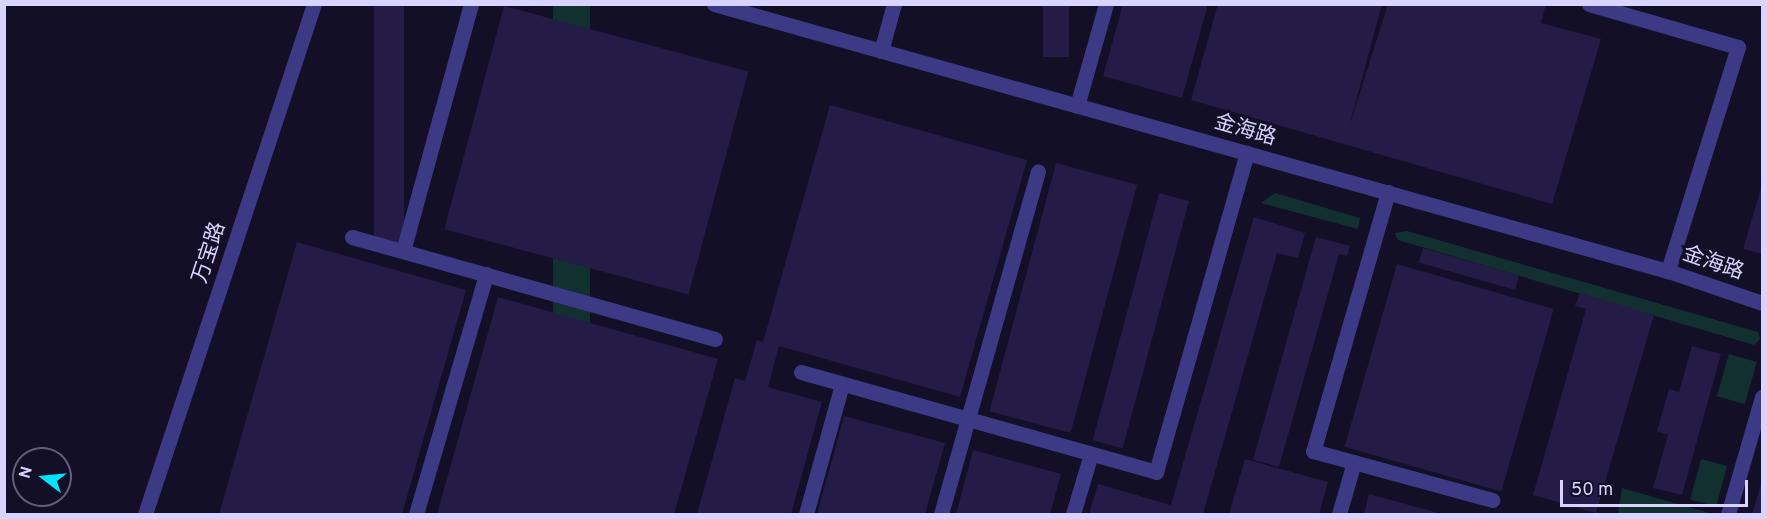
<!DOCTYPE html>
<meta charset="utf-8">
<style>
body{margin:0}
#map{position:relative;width:1767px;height:519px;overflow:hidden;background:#130f26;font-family:Overpass,"Noto Sans SC",sans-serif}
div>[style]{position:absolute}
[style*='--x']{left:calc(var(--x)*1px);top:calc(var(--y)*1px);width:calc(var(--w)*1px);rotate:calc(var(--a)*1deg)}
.green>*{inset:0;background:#12302f;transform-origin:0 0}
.building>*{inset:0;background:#241b47;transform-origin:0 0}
.minor>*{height:15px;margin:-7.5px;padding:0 7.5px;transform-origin:7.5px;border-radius:7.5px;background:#3d3a85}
span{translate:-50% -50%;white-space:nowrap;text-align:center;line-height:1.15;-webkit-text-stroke:6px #130f26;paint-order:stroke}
.street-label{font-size:21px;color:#d9d4ff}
.frame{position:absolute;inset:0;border:6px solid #d9d4ff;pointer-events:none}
.north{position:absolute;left:12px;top:447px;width:60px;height:60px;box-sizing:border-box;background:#130f26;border:2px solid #625e7d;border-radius:50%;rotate:286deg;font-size:16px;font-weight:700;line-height:24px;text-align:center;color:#d9d4ff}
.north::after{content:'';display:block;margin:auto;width:21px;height:27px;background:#00e5ff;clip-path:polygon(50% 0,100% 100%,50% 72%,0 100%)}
.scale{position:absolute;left:1560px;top:480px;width:188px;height:27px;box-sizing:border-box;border:3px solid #d9d4ff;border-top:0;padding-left:8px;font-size:18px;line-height:21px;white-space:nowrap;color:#d9d4ff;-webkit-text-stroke:4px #130f26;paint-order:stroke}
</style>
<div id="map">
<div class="green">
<div style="left:553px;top:5px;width:37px;height:678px"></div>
<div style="clip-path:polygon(1275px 193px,1360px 218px,1358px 229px,1261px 203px)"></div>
<div style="clip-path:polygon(1407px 231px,1758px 332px,1760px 339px,1754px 345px,1398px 240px,1395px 233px)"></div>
<div style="left:1729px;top:354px;width:29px;height:44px;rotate:16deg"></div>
<div style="left:1701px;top:459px;width:27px;height:42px;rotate:15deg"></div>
<div style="clip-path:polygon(1622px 488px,1713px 514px,1618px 514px)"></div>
</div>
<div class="building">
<div style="left:374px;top:4px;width:30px;height:239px"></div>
<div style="left:1043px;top:4px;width:26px;height:53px"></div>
<div style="clip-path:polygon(1123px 4px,1208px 4px,1182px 98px,1103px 76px)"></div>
<div style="clip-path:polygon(1218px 4px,1382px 4px,1349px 127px,1388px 4px,1546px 4px,1541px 23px,1601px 39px,1552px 204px,1191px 100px)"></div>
<div style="left:504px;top:6px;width:253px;height:231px;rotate:15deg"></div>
<div style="clip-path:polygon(830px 105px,1027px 160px,960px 397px,779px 346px,768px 387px,822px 402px,791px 514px,697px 514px,735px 378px,745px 381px,757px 340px,763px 342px)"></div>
<div style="left:1056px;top:163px;width:84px;height:257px;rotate:15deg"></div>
<div style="clip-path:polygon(1762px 185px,1762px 254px,1743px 249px)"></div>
<div style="left:1159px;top:193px;width:31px;height:256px;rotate:15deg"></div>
<div style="clip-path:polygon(1254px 217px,1305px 233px,1298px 258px,1277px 253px,1203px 514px,1089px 514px,1098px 484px,1171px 505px)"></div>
<div style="clip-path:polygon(1316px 237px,1350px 246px,1347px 256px,1339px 254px,1279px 467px,1253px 460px)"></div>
<div style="clip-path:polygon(297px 242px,466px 290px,402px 514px,219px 514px)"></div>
<div style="left:1423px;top:248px;width:100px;height:15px;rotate:16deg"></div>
<div style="left:1397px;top:264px;width:163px;height:190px;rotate:16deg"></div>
<div style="clip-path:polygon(1580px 293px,1654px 315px,1596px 513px,1533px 495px,1586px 309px,1575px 306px)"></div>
<div style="clip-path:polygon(498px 297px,718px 359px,674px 514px,437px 514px)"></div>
<div style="clip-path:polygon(1692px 346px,1721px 354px,1682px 495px,1653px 488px,1668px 435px,1657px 431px,1669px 389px,1679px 392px)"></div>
<div style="clip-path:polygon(844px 416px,945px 443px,925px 514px,817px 514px)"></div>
<div style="clip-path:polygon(973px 450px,1061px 474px,1050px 514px,956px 514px)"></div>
<div style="clip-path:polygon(1245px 459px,1328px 482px,1319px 514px,1229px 514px)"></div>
<div style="clip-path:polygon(1762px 481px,1762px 514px,1752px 514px)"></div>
<div style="clip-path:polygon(1369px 494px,1442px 514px,1364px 514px)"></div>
</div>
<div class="minor">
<div style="--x:714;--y:4;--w:991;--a:15.64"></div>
<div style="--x:1668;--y:271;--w:99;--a:18.8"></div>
<div style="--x:1589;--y:4;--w:155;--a:16.1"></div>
<div style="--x:1738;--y:47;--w:235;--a:107.4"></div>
<div style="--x:881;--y:51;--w:49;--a:-74.5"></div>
<div style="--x:1077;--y:106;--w:106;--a:-74.1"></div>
<div style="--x:1388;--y:192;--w:270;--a:106.1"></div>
<div style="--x:1313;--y:451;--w:186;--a:15.3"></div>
<div style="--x:352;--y:237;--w:377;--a:15.7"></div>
<div style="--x:403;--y:251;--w:256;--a:-74.6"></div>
<div style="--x:801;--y:372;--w:369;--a:15.7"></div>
<div style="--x:1156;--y:472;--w:332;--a:-74.1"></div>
<div style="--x:145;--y:514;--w:537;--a:-71.67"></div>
<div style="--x:416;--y:514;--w:250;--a:-73.7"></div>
<div style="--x:806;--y:514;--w:135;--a:-74.5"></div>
<div style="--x:941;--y:514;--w:356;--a:-74.2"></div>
<div style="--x:1073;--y:514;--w:63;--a:-73.3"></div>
<div style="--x:1339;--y:514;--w:54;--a:-73.9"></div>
<div style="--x:1728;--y:514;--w:122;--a:-73.8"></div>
</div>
<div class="street-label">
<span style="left:1245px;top:131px;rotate:16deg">金海路</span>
<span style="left:210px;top:253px;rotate:-72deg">万宝路</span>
<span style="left:1713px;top:264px;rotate:19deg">金海路</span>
</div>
<div class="frame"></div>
<div class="north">N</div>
<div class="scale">50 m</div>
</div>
